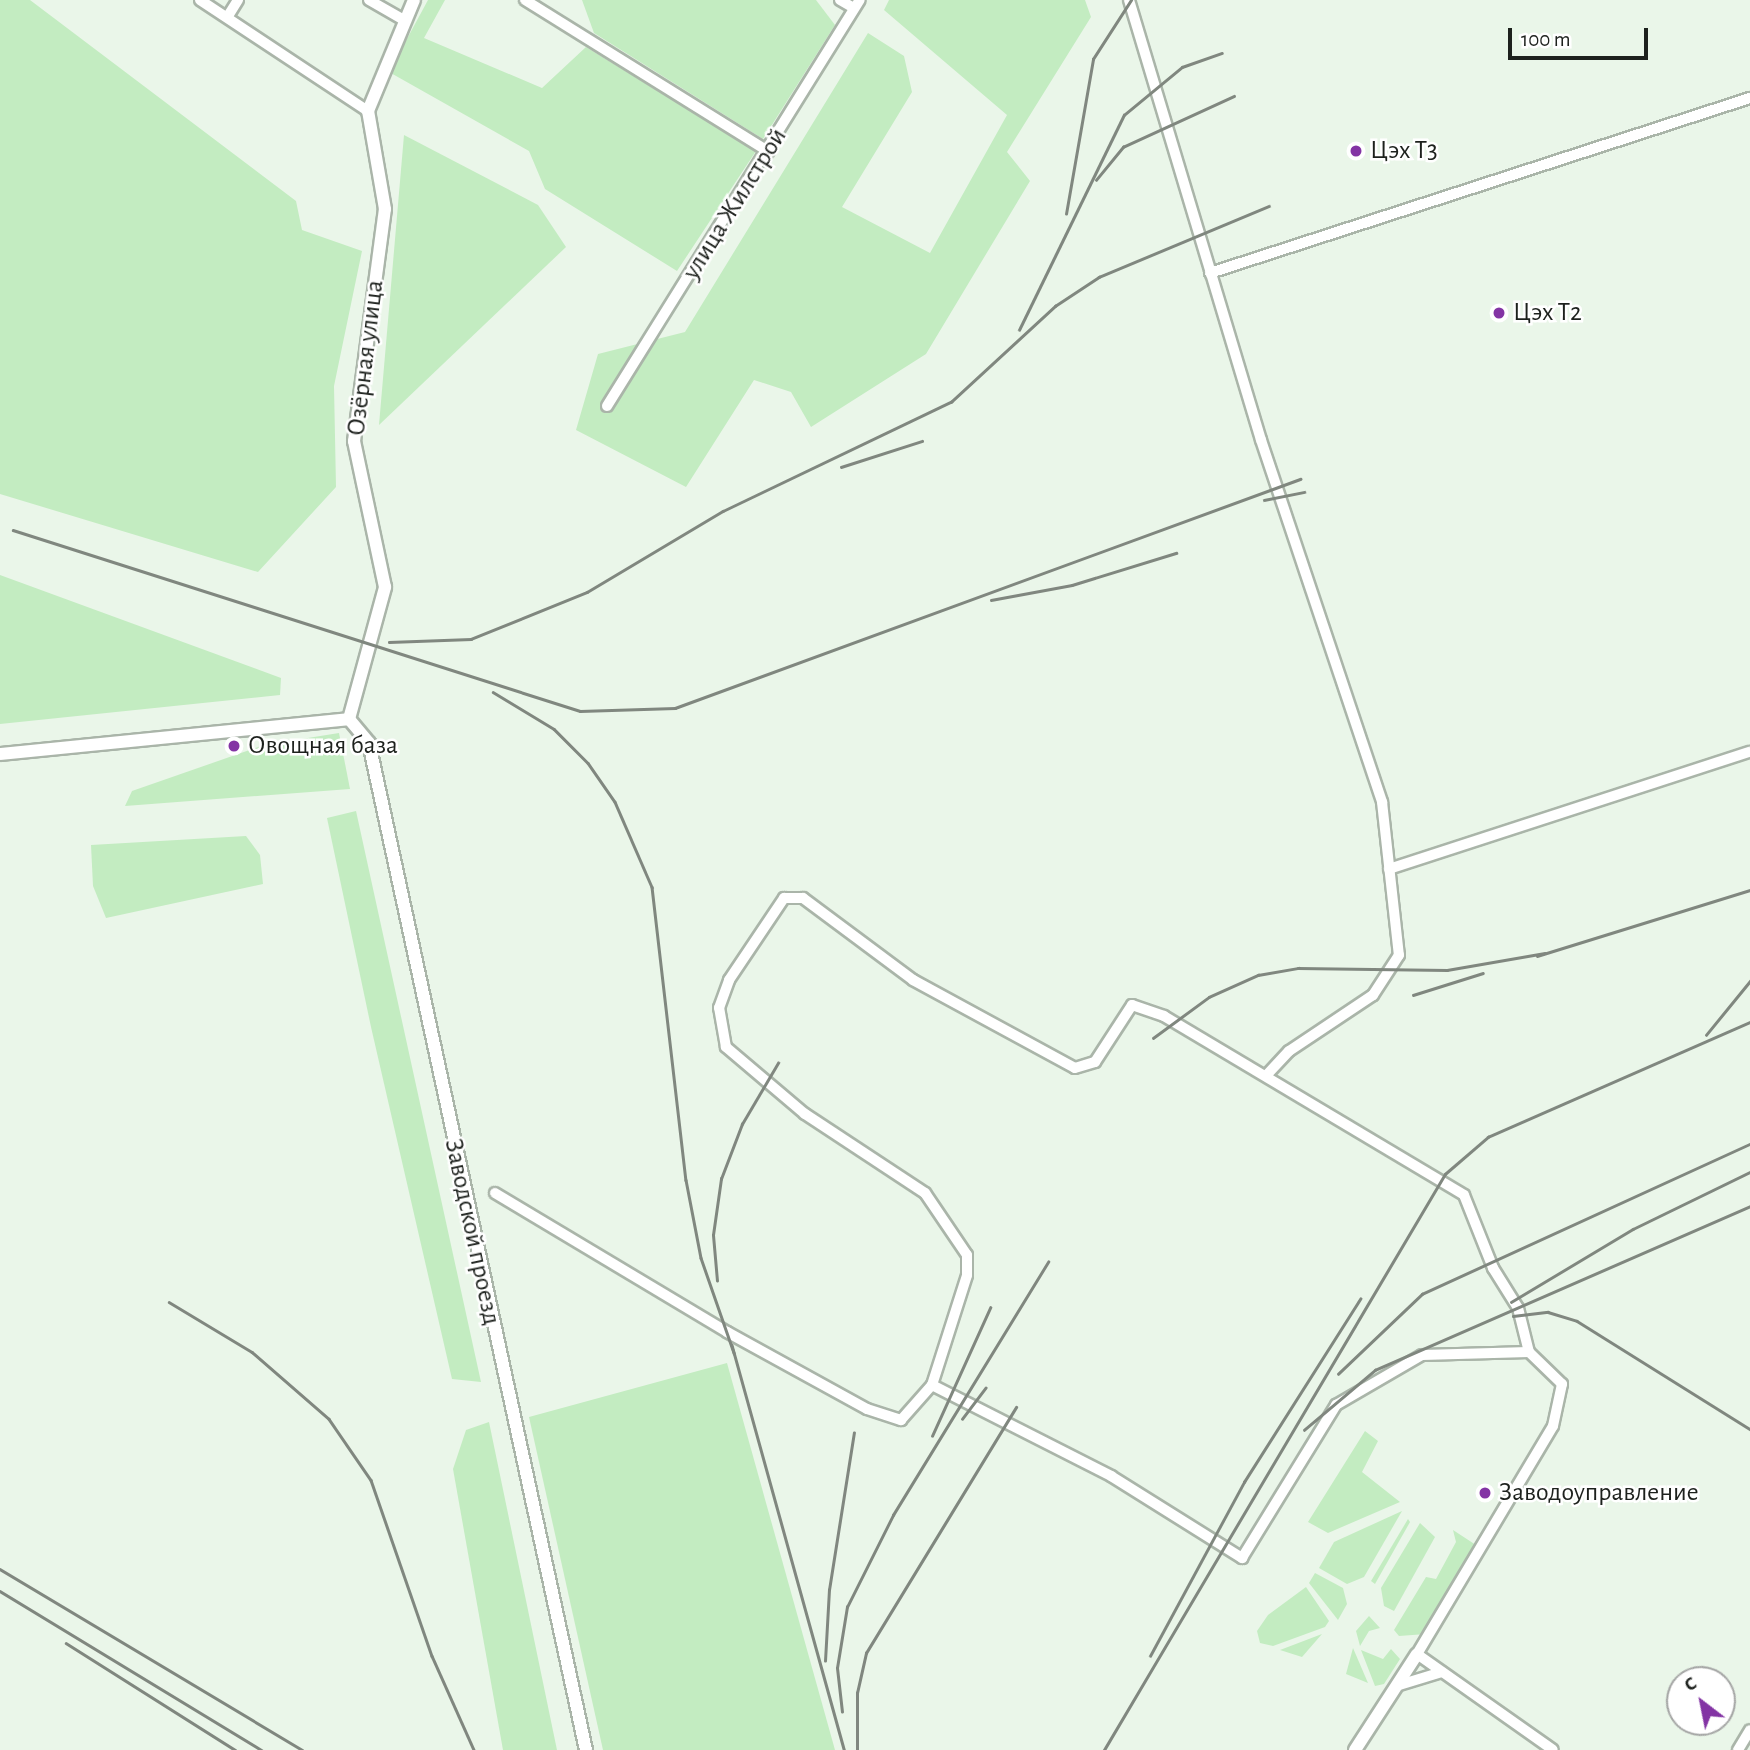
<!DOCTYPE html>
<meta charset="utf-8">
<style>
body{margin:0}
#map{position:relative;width:1750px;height:1750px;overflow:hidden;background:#eaf6e9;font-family:"Alegreya Sans",sans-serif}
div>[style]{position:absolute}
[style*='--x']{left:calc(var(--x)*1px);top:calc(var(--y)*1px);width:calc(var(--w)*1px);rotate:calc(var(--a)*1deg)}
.green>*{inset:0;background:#c3ecc1}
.roads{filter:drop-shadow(2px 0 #aab5a9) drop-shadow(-2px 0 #aab5a9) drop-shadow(0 2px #aab5a9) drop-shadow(0 -2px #aab5a9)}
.minor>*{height:10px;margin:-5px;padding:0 5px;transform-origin:5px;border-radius:5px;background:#fff}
.tertiary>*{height:12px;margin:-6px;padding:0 6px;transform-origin:6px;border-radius:6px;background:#fff}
.rail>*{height:2.5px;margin:-1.25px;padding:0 1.25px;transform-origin:1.25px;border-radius:1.25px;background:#80877f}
.dots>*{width:19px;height:19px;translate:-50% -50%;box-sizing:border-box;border:4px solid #fff;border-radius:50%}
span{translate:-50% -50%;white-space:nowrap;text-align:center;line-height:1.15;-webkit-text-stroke:5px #fff;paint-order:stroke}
.poi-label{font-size:26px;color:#1d211d}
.left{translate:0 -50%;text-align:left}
.street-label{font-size:26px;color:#1d211d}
.north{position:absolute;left:1666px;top:1666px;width:70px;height:70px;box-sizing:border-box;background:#fff;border:2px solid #a5a6a5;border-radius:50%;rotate:328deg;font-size:19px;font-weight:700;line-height:28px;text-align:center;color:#1d211d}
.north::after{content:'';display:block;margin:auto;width:24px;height:32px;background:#8334a4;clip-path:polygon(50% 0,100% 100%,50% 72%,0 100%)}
.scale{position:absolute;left:1508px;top:28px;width:140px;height:32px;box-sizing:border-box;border:4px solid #1d211d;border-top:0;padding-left:9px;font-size:21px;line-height:24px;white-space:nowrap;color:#1d211d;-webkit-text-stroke:5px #fff;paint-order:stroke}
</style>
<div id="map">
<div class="green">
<div style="clip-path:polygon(0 0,30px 0,296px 201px,302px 230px,362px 251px,334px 386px,336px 487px,258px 572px,0 494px)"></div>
<div style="clip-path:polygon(428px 0,445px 0,424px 38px,542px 88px,586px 47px,756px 151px,677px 271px,545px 189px,529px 151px,389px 72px)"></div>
<div style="clip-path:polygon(582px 0,816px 0,835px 25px,763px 139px,594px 33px)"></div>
<div style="clip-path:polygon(889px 0,1085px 0,1091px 17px,1007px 152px,1030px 181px,926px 354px,811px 427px,791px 392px,754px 380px,686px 487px,576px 430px,598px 354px,685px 332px,868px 33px,904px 56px,912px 92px,842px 207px,930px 253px,1007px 115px,884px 10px)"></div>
<div style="clip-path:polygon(404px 135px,538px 205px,566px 247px,379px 425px)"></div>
<div style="clip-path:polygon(0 575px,281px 678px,280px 695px,0 724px)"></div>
<div style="clip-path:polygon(339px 733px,350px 789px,125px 806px,132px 791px,264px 745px)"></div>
<div style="clip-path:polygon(356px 811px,481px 1382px,452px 1379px,371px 1027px,327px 818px)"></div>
<div style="clip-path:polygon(246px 836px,260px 855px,263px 884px,106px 918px,93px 886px,91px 845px)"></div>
<div style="clip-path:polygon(727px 1363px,835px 1750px,603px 1750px,529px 1417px)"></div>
<div style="clip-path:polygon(489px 1422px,557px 1750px,503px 1750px,453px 1469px,466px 1430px)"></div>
<div style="clip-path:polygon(1365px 1431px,1378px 1441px,1362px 1472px,1400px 1502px,1328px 1533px,1308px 1522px)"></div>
<div style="clip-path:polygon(1402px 1511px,1364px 1577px,1347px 1584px,1319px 1568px,1334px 1542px)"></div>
<div style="clip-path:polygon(1408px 1519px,1410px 1522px,1375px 1584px,1371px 1581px)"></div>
<div style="clip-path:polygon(1420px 1523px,1435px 1537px,1394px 1611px,1384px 1606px,1381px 1588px)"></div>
<div style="clip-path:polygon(1453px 1530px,1479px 1547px,1426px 1634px,1399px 1636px,1394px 1630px,1426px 1577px,1436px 1579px,1456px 1542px)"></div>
<div style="clip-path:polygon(1315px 1573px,1343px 1588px,1347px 1604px,1338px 1620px,1309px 1583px)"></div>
<div style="clip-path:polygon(1306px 1587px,1329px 1621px,1325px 1627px,1273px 1646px,1260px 1643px,1257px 1631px,1268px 1615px)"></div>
<div style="clip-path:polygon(1369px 1616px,1380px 1628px,1369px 1631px,1360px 1646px,1356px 1631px)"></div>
<div style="clip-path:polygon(1322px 1634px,1302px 1657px,1280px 1650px)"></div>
<div style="clip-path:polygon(1353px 1648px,1368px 1683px,1346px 1674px)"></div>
<div style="clip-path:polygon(1391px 1649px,1400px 1659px,1384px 1684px,1375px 1686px,1361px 1650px,1383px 1659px)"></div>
</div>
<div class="roads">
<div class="minor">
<div style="--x:200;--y:0;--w:201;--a:33.5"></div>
<div style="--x:369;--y:0;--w:40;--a:29.7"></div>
<div style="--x:525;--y:0;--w:287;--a:31.9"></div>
<div style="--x:840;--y:0;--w:16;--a:30"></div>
<div style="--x:1129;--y:0;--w:459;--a:73.3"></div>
<div style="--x:1261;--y:440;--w:382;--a:71.5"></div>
<div style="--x:1382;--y:802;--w:154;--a:83.7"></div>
<div style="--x:1399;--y:955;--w:48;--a:123"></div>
<div style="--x:1373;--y:995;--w:101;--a:146.3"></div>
<div style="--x:1289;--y:1051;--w:34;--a:133"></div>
<div style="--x:228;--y:16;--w:19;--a:-58"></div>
<div style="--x:1210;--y:273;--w:568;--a:-17.96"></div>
<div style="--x:607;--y:406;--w:478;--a:-58.1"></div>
<div style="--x:1389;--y:869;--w:379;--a:-18"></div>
<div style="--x:495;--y:1193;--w:270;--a:30.9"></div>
<div style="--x:727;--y:1332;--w:160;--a:28.8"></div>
<div style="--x:867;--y:1409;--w:36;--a:18"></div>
<div style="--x:901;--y:1420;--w:47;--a:-48.5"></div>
<div style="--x:932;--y:1385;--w:115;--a:-72.3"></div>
<div style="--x:967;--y:1275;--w:20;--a:-90"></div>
<div style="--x:967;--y:1255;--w:75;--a:-124.1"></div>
<div style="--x:925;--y:1193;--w:144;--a:-146.6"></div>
<div style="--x:805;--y:1114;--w:104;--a:-139.7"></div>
<div style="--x:726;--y:1047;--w:40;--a:-100"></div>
<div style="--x:719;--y:1008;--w:30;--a:-70"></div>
<div style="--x:729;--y:980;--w:99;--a:-56.1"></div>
<div style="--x:784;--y:898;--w:19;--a:0"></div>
<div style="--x:803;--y:898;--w:137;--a:36.7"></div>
<div style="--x:913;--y:980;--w:184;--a:28.5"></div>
<div style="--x:1075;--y:1068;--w:21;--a:-17"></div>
<div style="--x:1095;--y:1062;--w:68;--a:-57"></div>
<div style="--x:1132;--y:1005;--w:34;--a:19"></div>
<div style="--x:1164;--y:1016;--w:349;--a:30.8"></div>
<div style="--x:1464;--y:1195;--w:79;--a:68.3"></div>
<div style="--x:1493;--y:1268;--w:47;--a:58"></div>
<div style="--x:1518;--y:1308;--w:45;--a:76"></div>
<div style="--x:1529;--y:1352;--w:46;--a:44.1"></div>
<div style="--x:1562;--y:1384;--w:43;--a:102.1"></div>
<div style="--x:1553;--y:1426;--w:265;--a:120.8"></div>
<div style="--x:1417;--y:1654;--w:166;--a:35.2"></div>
<div style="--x:932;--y:1385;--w:201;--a:26.9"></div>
<div style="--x:1111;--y:1476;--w:155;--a:32"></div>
<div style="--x:1242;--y:1558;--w:180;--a:-58.4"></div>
<div style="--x:1336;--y:1405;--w:99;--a:-30.2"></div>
<div style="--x:1422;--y:1355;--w:107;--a:-1.6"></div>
<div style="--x:1396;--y:1686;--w:48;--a:-16.9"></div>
<div style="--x:1738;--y:1750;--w:23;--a:-59"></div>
</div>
<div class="tertiary">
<div style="--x:349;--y:719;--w:31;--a:50"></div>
<div style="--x:369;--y:743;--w:1030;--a:77.84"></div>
<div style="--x:349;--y:719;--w:137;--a:-74.7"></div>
<div style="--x:385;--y:587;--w:149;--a:-102"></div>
<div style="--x:354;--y:441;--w:234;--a:-82.4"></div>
<div style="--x:385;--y:209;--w:99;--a:-99.8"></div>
<div style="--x:368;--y:111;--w:120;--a:-67.5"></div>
<div style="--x:0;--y:754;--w:351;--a:-5.7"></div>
<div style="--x:1355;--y:1750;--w:114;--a:-57.1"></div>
</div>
</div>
<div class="rail">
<div style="--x:1096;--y:180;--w:43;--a:-50.7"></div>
<div style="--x:1123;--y:147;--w:122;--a:-24.7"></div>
<div style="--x:1066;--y:214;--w:157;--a:-80.1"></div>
<div style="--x:1093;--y:59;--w:70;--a:-57.2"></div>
<div style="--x:1019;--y:330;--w:239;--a:-64"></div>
<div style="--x:1124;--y:115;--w:75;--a:-39.6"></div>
<div style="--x:1182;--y:67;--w:42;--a:-19.3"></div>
<div style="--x:841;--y:467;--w:85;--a:-17.8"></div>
<div style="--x:1264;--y:500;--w:41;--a:-11.3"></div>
<div style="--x:13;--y:530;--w:595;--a:17.7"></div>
<div style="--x:580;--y:711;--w:95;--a:-1.8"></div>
<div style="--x:675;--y:708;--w:666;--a:-20.12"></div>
<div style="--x:991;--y:600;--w:82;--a:-10.5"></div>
<div style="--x:1072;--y:585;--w:109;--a:-17.1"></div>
<div style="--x:389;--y:642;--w:82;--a:-2.1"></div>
<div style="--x:471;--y:639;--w:125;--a:-22.1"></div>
<div style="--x:587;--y:592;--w:158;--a:-30.8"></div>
<div style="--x:723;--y:511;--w:253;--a:-25.6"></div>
<div style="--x:951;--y:402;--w:142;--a:-42.7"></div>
<div style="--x:1055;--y:306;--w:53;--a:-33.4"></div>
<div style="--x:1099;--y:277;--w:184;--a:-22.7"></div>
<div style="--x:493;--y:692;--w:71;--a:31.2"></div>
<div style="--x:554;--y:729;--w:48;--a:45"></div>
<div style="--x:588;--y:763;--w:47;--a:55.3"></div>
<div style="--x:615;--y:802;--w:93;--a:66.5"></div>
<div style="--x:652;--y:887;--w:295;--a:83.4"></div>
<div style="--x:686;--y:1180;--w:79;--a:79.1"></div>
<div style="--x:701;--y:1258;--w:101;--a:70.8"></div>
<div style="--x:1537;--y:956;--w:223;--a:-17.2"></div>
<div style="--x:1413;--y:995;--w:73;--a:-17.4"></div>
<div style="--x:1706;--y:1035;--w:70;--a:-50.8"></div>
<div style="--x:1153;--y:1038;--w:69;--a:-36.2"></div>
<div style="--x:1209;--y:997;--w:54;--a:-24.2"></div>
<div style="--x:1258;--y:975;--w:41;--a:-9.9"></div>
<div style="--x:1298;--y:968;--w:149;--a:0.8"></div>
<div style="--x:1447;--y:970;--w:99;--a:-9.8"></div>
<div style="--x:717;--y:1281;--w:46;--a:-95"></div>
<div style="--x:713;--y:1235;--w:57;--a:-81.9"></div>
<div style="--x:721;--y:1179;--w:59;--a:-69.1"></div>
<div style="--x:742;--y:1124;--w:71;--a:-59.5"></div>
<div style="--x:169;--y:1302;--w:97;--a:31.1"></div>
<div style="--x:252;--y:1352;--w:102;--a:41"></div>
<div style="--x:329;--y:1419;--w:74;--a:55.5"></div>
<div style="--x:371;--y:1480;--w:186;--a:70.9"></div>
<div style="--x:432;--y:1656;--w:103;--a:65.9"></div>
<div style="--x:1511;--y:1302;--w:142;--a:-30.9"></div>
<div style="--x:1633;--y:1229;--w:130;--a:-26"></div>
<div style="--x:1513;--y:1316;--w:35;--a:-7"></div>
<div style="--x:1548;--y:1312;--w:30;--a:17"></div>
<div style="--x:1577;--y:1321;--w:204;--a:32"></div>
<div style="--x:732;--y:1345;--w:420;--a:74.5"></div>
<div style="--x:1338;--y:1374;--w:116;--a:-43.6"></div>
<div style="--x:1422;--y:1294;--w:361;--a:-24.6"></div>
<div style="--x:962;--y:1419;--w:39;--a:-53"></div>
<div style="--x:1304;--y:1430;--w:93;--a:-40.2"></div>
<div style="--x:1375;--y:1370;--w:409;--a:-23.6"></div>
<div style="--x:932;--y:1436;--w:141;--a:-65.6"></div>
<div style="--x:0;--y:1569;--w:352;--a:30.9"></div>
<div style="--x:0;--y:1591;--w:306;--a:31.3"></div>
<div style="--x:66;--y:1643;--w:200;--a:32.3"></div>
<div style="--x:1150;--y:1656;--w:198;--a:-61.6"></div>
<div style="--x:1244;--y:1482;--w:217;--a:-57.6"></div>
<div style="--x:825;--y:1661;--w:71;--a:-86.8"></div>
<div style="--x:829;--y:1590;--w:159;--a:-81"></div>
<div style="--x:842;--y:1712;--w:44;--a:-96.5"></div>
<div style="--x:837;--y:1668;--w:62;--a:-80.7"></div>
<div style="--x:847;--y:1607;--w:103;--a:-63.4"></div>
<div style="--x:893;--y:1515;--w:297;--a:-58.5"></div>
<div style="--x:857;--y:1750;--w:57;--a:-90"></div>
<div style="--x:857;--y:1693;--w:41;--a:-77.3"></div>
<div style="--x:866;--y:1653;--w:288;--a:-58.6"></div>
<div style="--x:1104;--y:1750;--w:669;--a:-59.37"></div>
<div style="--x:1445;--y:1174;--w:57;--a:-40.7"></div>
<div style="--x:1488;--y:1137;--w:286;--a:-23.7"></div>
</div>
<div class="dots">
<div style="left:1356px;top:151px;background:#8334a4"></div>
<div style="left:1499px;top:313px;background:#8334a4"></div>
<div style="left:234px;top:746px;background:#8334a4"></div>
<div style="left:1485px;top:1493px;background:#8334a4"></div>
</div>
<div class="poi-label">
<span class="left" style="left:1370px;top:151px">Цэх Т3</span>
<span class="left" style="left:1513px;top:313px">Цэх Т2</span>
<span class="left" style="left:248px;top:746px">Овощная база</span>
<span class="left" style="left:1499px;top:1493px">Заводоуправление</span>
</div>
<div class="street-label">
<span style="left:735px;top:204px;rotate:-58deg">улица Жилстрой</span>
<span style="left:366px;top:358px;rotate:-83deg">Озёрная улица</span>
<span style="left:472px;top:1232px;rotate:78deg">Заводской проезд</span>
</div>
<div class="north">С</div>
<div class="scale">100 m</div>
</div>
